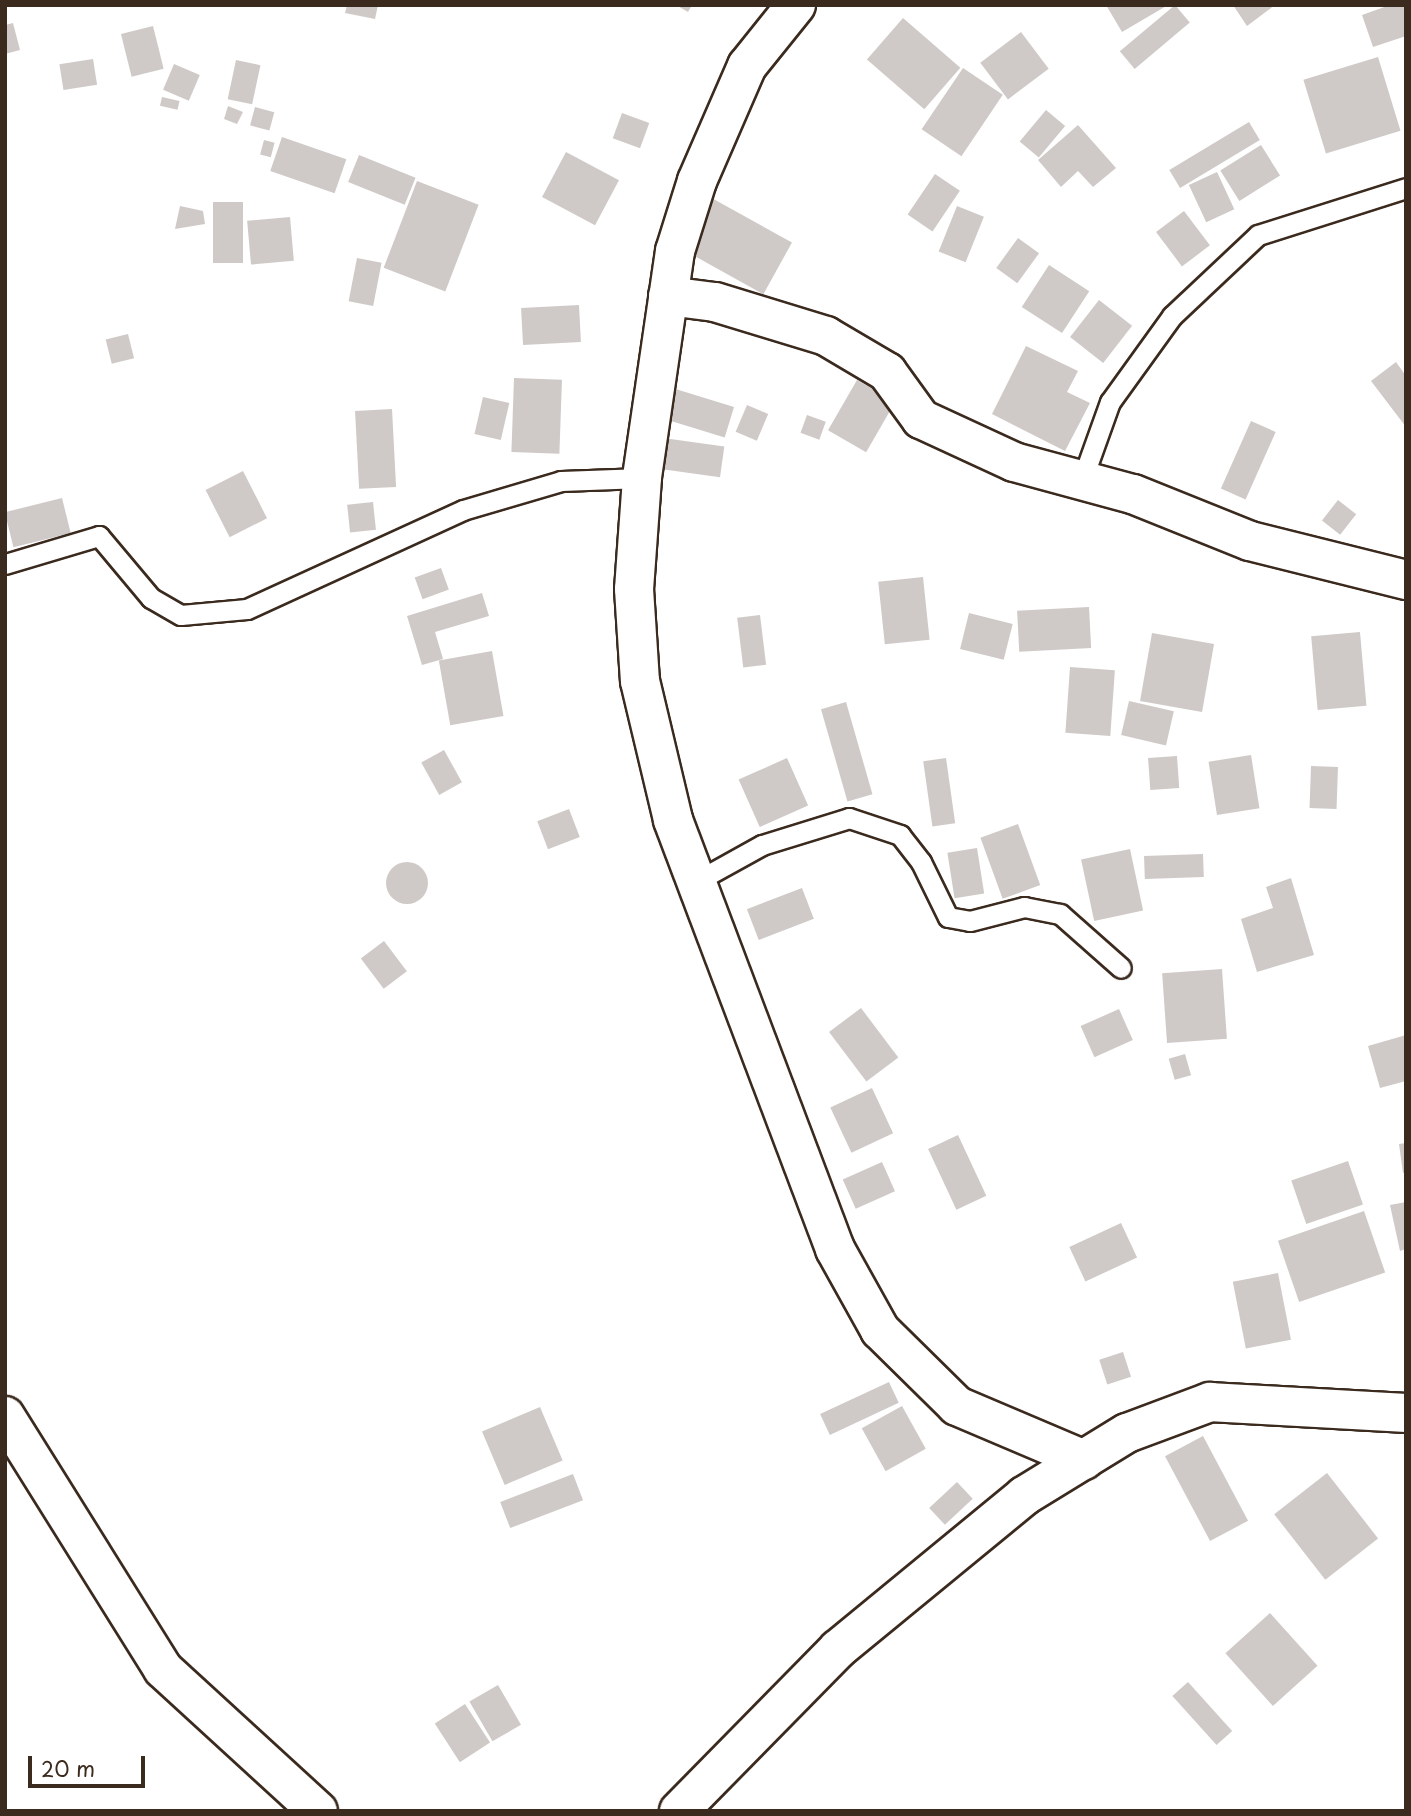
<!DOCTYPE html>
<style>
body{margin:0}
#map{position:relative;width:1411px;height:1816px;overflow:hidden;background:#fff;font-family:"Playpen Sans",sans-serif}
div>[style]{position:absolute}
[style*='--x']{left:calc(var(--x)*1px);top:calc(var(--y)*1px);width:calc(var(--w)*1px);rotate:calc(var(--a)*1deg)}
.building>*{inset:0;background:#cfcac7;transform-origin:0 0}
.round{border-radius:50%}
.roads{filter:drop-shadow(2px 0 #3b2a1e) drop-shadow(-2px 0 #3b2a1e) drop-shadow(0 2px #3b2a1e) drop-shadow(0 -2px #3b2a1e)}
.service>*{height:19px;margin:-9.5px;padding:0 9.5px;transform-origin:9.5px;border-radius:9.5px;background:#fff}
.minor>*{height:38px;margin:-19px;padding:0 19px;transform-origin:19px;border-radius:19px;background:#fff}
span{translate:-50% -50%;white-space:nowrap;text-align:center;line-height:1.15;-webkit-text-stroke:6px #fff;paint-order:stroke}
.frame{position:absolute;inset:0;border:7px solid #3b2a1e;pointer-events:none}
.scale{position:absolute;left:28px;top:1756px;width:117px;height:32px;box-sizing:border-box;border:4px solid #3b2a1e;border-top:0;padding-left:9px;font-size:21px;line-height:24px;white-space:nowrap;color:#3b2a1e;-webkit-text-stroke:5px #fff;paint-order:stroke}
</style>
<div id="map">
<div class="building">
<div style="clip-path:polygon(347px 5px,378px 5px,375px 19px,345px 13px)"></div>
<div style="clip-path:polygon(676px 5px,692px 5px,688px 12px)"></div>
<div style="clip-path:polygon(1106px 5px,1168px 5px,1122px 32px)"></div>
<div style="left:1175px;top:5px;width:23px;height:72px;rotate:50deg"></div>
<div style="clip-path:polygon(1233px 5px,1275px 5px,1247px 26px)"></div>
<div style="clip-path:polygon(1390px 5px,1406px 5px,1406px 36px,1373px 47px,1362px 15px)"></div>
<div style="left:903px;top:18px;width:76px;height:55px;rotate:41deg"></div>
<div style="clip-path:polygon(13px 23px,20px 50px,5px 54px,5px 25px)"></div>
<div style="left:153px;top:26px;width:44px;height:33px;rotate:76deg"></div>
<div style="left:1021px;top:32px;width:46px;height:51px;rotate:53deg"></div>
<div style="left:1378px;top:57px;width:77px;height:78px;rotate:73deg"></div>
<div style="left:93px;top:59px;width:26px;height:34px;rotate:81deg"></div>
<div style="left:236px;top:60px;width:25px;height:40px;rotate:12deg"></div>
<div style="left:174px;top:64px;width:28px;height:28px;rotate:23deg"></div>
<div style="left:963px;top:68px;width:48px;height:74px;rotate:34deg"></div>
<div style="left:162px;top:97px;width:18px;height:9px;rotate:13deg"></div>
<div style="clip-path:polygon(228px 106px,243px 112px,237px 124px,224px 119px)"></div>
<div style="left:255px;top:107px;width:20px;height:19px;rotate:15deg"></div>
<div style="left:1046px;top:110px;width:25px;height:41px;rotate:40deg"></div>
<div style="left:622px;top:113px;width:29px;height:27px;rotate:20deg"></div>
<div style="left:1249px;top:122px;width:21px;height:93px;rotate:59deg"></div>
<div style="clip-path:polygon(1078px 125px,1116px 168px,1093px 187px,1078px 171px,1061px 187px,1038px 160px)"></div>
<div style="left:282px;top:137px;width:68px;height:36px;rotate:19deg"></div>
<div style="left:264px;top:140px;width:11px;height:15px;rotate:15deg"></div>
<div style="left:1261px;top:145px;width:36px;height:48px;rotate:58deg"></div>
<div style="left:566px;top:152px;width:60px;height:51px;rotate:28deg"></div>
<div style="left:359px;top:155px;width:61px;height:29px;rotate:22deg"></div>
<div style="left:1217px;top:172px;width:41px;height:31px;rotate:65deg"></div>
<div style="left:935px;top:174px;width:30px;height:49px;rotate:34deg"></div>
<div style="left:417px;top:181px;width:66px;height:93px;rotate:21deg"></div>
<div style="left:708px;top:196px;width:96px;height:59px;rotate:29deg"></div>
<div style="left:213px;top:202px;width:30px;height:61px"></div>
<div style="clip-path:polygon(180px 206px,203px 211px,205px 224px,175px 229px)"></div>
<div style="left:957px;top:206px;width:29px;height:49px;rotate:22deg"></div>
<div style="left:1184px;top:211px;width:43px;height:35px;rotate:53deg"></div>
<div style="left:290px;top:217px;width:44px;height:43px;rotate:85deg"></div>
<div style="left:1018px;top:238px;width:26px;height:37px;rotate:36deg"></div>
<div style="left:357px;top:258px;width:25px;height:44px;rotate:11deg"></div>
<div style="left:1049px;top:265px;width:48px;height:50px;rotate:33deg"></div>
<div style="left:1099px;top:300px;width:42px;height:47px;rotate:38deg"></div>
<div style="left:579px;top:305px;width:37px;height:58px;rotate:87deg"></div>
<div style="left:128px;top:334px;width:25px;height:23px;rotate:76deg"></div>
<div style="clip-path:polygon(1026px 346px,1078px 371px,1067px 392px,1090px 403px,1065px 451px,992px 414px)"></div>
<div style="clip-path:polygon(1396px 362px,1406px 376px,1406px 427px,1371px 381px)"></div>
<div style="left:514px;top:378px;width:48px;height:74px;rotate:2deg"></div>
<div style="left:857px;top:380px;width:44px;height:58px;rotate:30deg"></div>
<div style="left:669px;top:387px;width:68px;height:32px;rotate:17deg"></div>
<div style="left:483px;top:397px;width:27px;height:38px;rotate:13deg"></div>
<div style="left:747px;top:405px;width:23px;height:29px;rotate:23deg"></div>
<div style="left:392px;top:409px;width:78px;height:37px;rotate:87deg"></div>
<div style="left:807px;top:415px;width:20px;height:19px;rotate:20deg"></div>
<div style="left:1251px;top:421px;width:27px;height:74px;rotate:24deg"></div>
<div style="left:656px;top:437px;width:69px;height:31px;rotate:8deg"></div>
<div style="left:243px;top:471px;width:53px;height:42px;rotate:63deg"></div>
<div style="left:62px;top:498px;width:36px;height:59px;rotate:76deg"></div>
<div style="left:1338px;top:500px;width:23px;height:26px;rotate:38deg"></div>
<div style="left:373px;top:502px;width:28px;height:26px;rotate:84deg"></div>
<div style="left:441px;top:568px;width:23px;height:28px;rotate:70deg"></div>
<div style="left:923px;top:577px;width:63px;height:45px;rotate:84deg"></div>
<div style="clip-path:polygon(482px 593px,489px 616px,435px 632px,443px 659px,422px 665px,407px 616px)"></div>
<div style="left:1089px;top:607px;width:41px;height:72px;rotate:87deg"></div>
<div style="left:969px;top:613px;width:45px;height:37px;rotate:14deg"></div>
<div style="left:760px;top:615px;width:50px;height:23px;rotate:83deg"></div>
<div style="left:1360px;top:632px;width:74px;height:49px;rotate:85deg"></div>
<div style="left:1152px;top:633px;width:63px;height:69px;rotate:10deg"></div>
<div style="left:492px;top:651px;width:66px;height:54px;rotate:80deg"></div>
<div style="left:1070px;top:667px;width:45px;height:66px;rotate:4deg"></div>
<div style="left:1129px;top:701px;width:46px;height:35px;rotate:13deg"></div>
<div style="left:846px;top:702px;width:96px;height:26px;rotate:74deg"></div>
<div style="left:444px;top:750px;width:37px;height:26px;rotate:61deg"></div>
<div style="left:1251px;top:755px;width:54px;height:43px;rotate:81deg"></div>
<div style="left:1177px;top:756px;width:32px;height:29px;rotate:86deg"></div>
<div style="left:787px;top:758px;width:52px;height:53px;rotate:66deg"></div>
<div style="left:946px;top:758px;width:66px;height:23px;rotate:82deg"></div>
<div style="left:1311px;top:766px;width:27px;height:42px;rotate:2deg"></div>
<div style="left:569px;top:809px;width:30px;height:34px;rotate:69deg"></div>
<div style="left:1018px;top:824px;width:65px;height:40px;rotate:70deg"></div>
<div style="left:977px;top:848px;width:46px;height:30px;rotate:81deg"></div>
<div style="left:1130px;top:849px;width:63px;height:50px;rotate:78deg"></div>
<div style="left:1203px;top:854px;width:23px;height:59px;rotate:88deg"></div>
<div class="round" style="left:386px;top:862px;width:42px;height:42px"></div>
<div style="clip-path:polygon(1291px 878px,1314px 955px,1257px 972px,1241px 919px,1273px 908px,1266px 887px)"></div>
<div style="left:802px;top:888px;width:33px;height:59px;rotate:69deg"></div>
<div style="left:384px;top:941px;width:38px;height:29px;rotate:53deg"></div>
<div style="left:1222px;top:969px;width:70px;height:60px;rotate:86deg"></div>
<div style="left:861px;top:1008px;width:62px;height:40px;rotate:53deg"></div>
<div style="left:1119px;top:1009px;width:34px;height:42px;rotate:66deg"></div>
<div style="clip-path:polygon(1406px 1035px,1406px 1081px,1380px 1088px,1368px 1046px)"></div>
<div style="left:1185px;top:1054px;width:22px;height:17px;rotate:74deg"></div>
<div style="left:872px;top:1088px;width:50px;height:46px;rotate:65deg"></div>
<div style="left:958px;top:1135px;width:67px;height:33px;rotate:65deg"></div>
<div style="clip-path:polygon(1406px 1143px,1406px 1172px,1403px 1173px,1399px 1144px)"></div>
<div style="left:1348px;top:1161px;width:46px;height:60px;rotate:71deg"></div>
<div style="left:882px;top:1162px;width:32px;height:43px;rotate:66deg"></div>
<div style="clip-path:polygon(1406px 1202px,1406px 1249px,1400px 1251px,1390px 1205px)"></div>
<div style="left:1364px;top:1211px;width:65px;height:91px;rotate:71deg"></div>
<div style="left:1121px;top:1223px;width:38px;height:57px;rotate:65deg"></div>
<div style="left:1278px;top:1273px;width:68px;height:46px;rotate:79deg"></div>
<div style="left:1123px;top:1352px;width:26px;height:25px;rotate:72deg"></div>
<div style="left:889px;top:1382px;width:23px;height:76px;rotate:65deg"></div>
<div style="left:902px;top:1406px;width:49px;height:46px;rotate:61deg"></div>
<div style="left:540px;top:1407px;width:58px;height:63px;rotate:67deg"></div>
<div style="left:1203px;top:1436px;width:96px;height:43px;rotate:62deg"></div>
<div style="left:1327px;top:1473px;width:83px;height:67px;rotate:52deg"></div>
<div style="left:573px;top:1474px;width:28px;height:78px;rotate:69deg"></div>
<div style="left:957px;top:1482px;width:23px;height:38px;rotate:47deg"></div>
<div style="left:1270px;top:1613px;width:71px;height:60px;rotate:48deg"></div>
<div style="left:1188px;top:1682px;width:66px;height:21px;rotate:48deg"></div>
<div style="left:498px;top:1685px;width:46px;height:33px;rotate:60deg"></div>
<div style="left:465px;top:1704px;width:46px;height:36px;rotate:57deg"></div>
</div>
<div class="roads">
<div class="service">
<div style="--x:1082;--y:480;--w:83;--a:-70.3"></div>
<div style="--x:1110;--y:402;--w:106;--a:-54.2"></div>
<div style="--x:1172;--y:316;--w:118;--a:-43.3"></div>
<div style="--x:1258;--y:235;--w:155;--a:-17.6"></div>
<div style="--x:5;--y:564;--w:98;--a:-16.6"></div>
<div style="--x:99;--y:536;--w:81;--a:50"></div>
<div style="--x:151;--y:598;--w:34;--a:30"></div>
<div style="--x:181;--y:615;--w:66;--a:-5.2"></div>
<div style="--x:247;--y:609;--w:238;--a:-24.6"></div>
<div style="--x:463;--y:510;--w:102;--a:-16.5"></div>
<div style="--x:561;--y:481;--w:81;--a:-2.1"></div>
<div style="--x:697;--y:881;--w:74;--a:-29"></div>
<div style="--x:762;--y:845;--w:91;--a:-17.2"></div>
<div style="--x:849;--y:818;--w:54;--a:18.4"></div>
<div style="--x:900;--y:835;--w:34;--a:52"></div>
<div style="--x:921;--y:862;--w:61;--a:63.9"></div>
<div style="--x:948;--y:917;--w:22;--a:10"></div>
<div style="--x:970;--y:921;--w:56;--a:-14.5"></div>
<div style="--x:1024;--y:907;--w:37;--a:11"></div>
<div style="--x:1060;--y:914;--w:81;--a:41.5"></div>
</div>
<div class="minor">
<div style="--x:796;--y:5;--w:78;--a:128.8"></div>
<div style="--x:747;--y:66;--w:125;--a:113.5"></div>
<div style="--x:697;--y:181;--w:73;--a:107.4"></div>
<div style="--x:675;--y:251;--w:229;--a:98.3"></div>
<div style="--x:642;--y:478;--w:111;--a:94.1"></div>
<div style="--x:634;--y:589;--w:92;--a:86.3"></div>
<div style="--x:640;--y:681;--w:143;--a:76.6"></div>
<div style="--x:673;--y:820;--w:459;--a:69.3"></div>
<div style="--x:835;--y:1249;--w:93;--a:60.9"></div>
<div style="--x:880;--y:1330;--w:108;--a:44.6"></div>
<div style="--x:957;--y:1406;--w:138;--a:23"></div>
<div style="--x:668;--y:296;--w:47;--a:7.3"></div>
<div style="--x:715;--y:302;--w:116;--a:17"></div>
<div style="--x:826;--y:336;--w:71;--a:30.5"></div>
<div style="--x:887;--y:372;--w:58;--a:54.1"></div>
<div style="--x:921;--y:419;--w:102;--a:24.8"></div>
<div style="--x:1014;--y:462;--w:123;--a:15.1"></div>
<div style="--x:1133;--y:494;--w:126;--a:21.9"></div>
<div style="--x:1250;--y:541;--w:161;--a:14"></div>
<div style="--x:5;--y:1416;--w:298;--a:58"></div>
<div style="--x:163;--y:1669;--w:210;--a:42.5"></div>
<div style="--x:679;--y:1811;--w:227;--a:-45.5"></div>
<div style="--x:838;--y:1649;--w:241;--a:-39.4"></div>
<div style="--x:1024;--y:1496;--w:121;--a:-31.5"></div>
<div style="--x:1127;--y:1433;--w:89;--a:-20.5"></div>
<div style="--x:1210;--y:1402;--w:196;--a:3.2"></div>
</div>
</div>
<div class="frame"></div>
<div class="scale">20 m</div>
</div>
